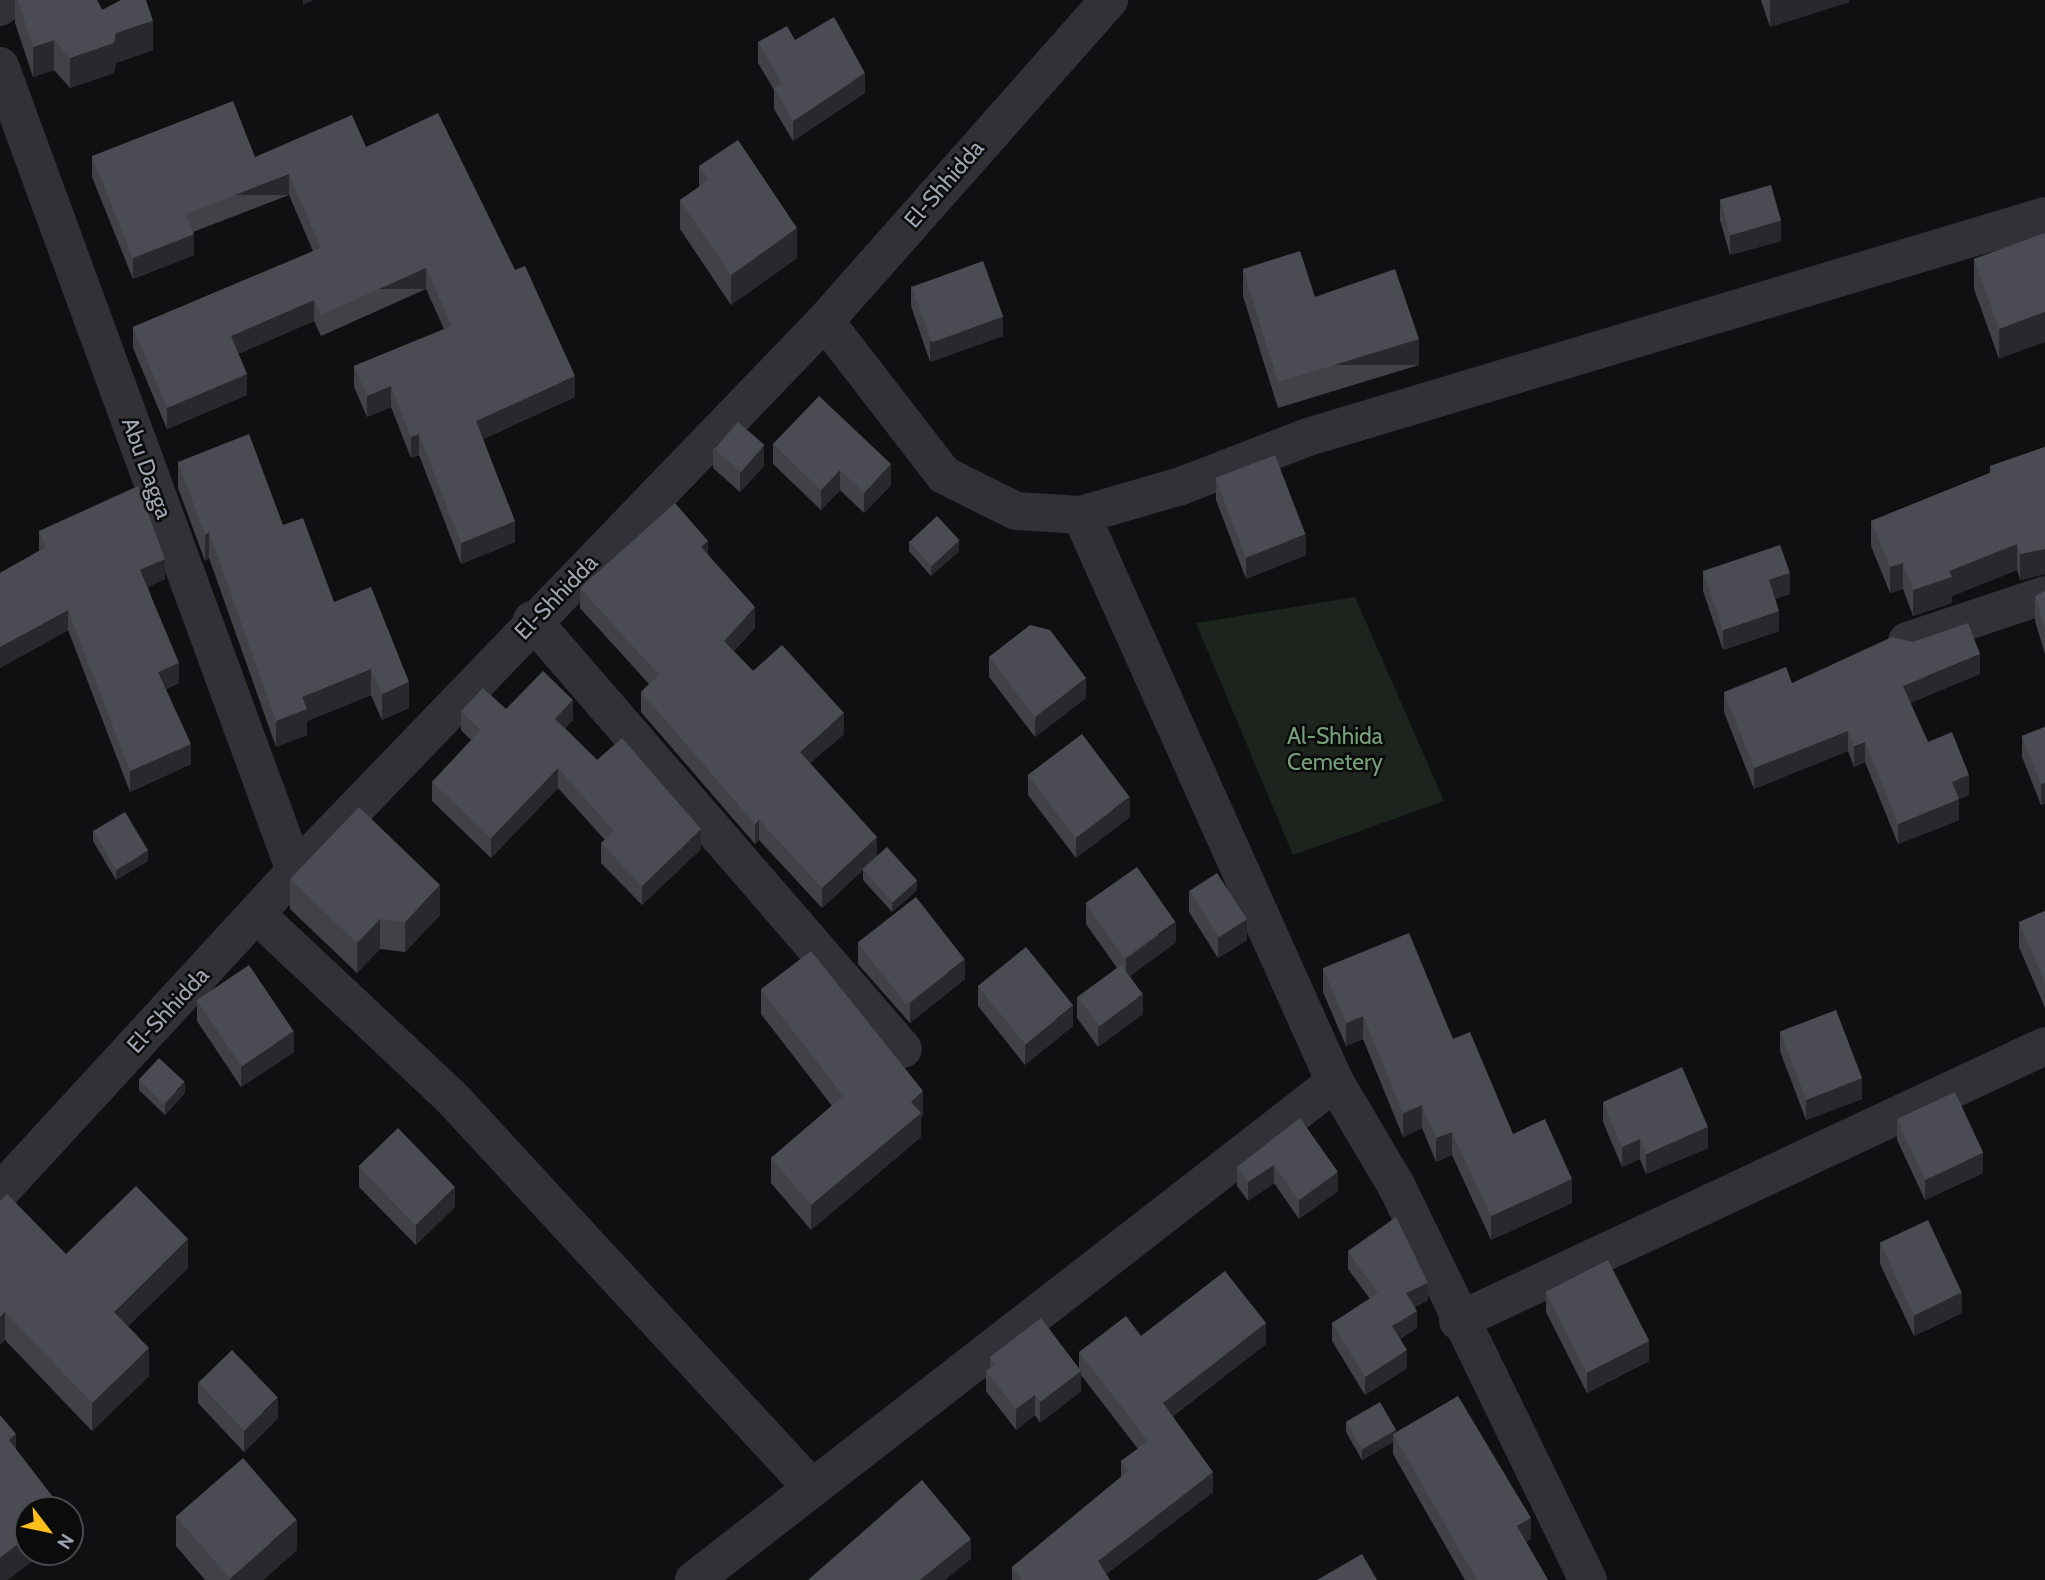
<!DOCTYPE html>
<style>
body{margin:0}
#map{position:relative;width:2045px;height:1580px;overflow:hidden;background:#101012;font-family:Cabin,sans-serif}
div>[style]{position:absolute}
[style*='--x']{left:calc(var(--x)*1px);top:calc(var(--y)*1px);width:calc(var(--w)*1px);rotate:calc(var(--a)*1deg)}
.green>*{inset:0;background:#1c241d}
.minor>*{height:38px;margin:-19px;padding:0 19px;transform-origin:19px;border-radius:19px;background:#313137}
.wall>*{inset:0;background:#414147}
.shaded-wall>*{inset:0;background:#29292d;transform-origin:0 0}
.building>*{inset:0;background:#4b4c53;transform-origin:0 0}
span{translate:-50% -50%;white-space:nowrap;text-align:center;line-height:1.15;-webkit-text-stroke:5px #0b0b0c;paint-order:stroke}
.street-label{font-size:23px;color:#a0a5b3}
.park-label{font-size:23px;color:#75a07a}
.north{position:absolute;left:14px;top:1496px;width:70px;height:70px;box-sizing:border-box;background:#0b0b0c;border:2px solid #47494f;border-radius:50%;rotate:122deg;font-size:19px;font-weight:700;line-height:28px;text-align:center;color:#a0a5b3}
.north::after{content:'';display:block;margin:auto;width:24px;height:32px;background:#febe1b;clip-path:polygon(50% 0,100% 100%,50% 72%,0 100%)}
</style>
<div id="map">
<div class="green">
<div style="clip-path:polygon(1355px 597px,1444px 801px,1293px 855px,1196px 623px)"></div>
</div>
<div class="minor">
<div style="--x:0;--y:7;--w:11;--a:-41"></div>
<div style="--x:0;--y:66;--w:857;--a:69.87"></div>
<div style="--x:825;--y:321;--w:195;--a:52.3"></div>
<div style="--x:944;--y:475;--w:80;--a:26.6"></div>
<div style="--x:1016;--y:511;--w:65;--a:3.5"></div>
<div style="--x:1081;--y:515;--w:104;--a:-16.2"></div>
<div style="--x:1181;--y:486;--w:136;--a:-21.1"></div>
<div style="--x:1308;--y:437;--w:769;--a:-16.69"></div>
<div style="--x:1081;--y:515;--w:621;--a:65.87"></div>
<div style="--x:1335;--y:1082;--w:122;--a:59.4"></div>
<div style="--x:1397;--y:1187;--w:437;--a:64.1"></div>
<div style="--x:532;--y:620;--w:567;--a:49.15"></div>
<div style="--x:1907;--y:641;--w:145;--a:-18.4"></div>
<div style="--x:256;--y:914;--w:269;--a:43.2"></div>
<div style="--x:452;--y:1098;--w:531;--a:47.29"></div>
<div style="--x:0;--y:1192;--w:436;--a:-47.4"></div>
<div style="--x:295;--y:871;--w:764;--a:-46.06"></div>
<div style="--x:825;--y:321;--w:429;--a:-48.5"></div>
<div style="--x:1458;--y:1321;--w:648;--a:-25.1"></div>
<div style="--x:694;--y:1580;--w:812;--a:-37.84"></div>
</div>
<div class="wall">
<div style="clip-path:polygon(15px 0,97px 0,102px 10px,153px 50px,116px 63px,114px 73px,70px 88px,54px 70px,33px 77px,15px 23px)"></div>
<div style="clip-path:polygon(1761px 0,1849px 0,1849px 2px,1770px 27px)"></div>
<div style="clip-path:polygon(795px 40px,865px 93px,793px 141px,774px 109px,774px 90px,758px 63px,758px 42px)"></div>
<div style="clip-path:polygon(366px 147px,575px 397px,483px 439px,515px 542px,461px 564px,419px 455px,411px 458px,391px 407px,367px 417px,354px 387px,354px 366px,444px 329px,426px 289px,321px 336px,314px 321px,238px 354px,247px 395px,167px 429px,133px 348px,133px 327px,313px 251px,289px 195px,193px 232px,194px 255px,133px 279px,92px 177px,92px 156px,255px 157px)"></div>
<div style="clip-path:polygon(699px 166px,797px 258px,731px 305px,680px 229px,680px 200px,699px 187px)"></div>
<div style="clip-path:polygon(1720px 199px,1781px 241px,1730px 255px,1720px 220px)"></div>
<div style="clip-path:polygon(2045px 233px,1999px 359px,1974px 289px,1974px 259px)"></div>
<div style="clip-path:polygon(1243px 269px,1315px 297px,1419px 365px,1278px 408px,1243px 296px)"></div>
<div style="clip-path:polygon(911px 286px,1003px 336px,930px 362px,911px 306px)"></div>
<div style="clip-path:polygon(773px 444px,891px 485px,864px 513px,840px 490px,821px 510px,773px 464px)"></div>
<div style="clip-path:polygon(2045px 447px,2045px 574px,2020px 580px,2017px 570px,1952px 596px,1952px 603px,1913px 616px,1903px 589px,1890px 593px,1871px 546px,1871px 521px,1990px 473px,1990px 466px)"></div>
<div style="clip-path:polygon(713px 448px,764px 466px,740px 492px,713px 468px)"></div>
<div style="clip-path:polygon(178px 462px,283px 525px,334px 602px,409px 708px,382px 720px,371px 695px,307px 721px,307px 735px,276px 747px,209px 558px,205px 561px,178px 488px)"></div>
<div style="clip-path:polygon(1216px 479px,1306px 555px,1246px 579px,1216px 500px)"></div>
<div style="clip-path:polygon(39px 531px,165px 579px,148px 587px,179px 683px,166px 689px,191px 764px,130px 792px,68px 630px,0 668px,0 573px,39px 551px)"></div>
<div style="clip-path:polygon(909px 541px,959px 551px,931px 576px,909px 551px)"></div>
<div style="clip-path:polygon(708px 554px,755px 628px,734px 651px,753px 671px,844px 734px,810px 763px,877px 857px,917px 890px,892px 912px,863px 880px,863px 870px,822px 908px,759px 840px,755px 844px,641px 712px,641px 692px,649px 684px,580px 608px,580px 588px)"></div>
<div style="clip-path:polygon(1703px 571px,1790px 594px,1775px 599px,1779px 631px,1723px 650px,1703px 591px)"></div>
<div style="clip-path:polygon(2045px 591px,2045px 654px,2035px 621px,2035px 596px)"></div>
<div style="clip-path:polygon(989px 657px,1086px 698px,1035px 737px,989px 677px)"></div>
<div style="clip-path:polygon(1980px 674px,1910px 703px,1928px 742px,1969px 795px,1959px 799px,1959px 820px,1898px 844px,1865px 762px,1854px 767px,1848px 751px,1754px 789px,1724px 712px,1724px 692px,1792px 683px)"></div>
<div style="clip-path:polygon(506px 709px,573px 720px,565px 728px,597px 760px,701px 849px,642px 905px,601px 863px,601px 843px,605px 840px,558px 788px,491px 858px,432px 801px,432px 782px,471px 740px,461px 730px,461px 711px)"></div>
<div style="clip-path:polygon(2045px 727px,2045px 803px,2041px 805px,2022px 757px,2022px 736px)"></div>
<div style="clip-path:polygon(1028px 775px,1130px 817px,1076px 858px,1028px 795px)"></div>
<div style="clip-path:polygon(93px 830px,148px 861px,116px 880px,93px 841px)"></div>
<div style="clip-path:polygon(290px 879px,440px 915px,405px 952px,380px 949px,357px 973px,290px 909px)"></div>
<div style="clip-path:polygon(1189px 891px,1247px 940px,1218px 958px,1189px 912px)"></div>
<div style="clip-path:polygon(1086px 904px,1176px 942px,1130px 976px,1143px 1014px,1098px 1047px,1077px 1018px,1077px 997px,1117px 968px,1086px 924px)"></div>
<div style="clip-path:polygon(2045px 911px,2045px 1008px,2019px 947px,2019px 922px)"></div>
<div style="clip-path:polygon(858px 943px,965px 979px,910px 1023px,858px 964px)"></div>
<div style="clip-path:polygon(1323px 968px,1453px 1039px,1513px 1134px,1572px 1203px,1491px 1240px,1452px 1155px,1436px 1162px,1422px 1128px,1403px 1137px,1363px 1039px,1346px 1046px,1323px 992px)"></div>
<div style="clip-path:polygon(978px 986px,1073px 1026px,1025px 1065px,978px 1006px)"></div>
<div style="clip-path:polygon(761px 989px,923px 1116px,921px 1118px,921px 1137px,811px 1230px,771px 1183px,771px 1158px,832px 1106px,761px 1014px)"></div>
<div style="clip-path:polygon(197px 1001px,294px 1052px,241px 1087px,197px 1021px)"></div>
<div style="clip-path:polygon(1780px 1031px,1862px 1099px,1806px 1120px,1780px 1051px)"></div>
<div style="clip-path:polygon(139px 1080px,185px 1093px,165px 1115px,139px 1090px)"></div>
<div style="clip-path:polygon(1603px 1102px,1708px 1148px,1646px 1174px,1640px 1159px,1622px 1167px,1603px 1122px)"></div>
<div style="clip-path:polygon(1300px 1118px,1338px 1191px,1299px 1219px,1274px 1183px,1248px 1201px,1237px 1186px,1237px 1167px)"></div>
<div style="clip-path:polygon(1897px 1119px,1983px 1173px,1925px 1200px,1897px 1140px)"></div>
<div style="clip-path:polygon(359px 1167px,455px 1207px,416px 1245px,359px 1187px)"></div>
<div style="clip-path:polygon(0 1201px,66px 1254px,188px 1268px,128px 1326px,149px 1376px,92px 1431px,5px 1340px)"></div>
<div style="clip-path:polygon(1880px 1243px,1962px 1313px,1914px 1336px,1880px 1264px)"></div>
<div style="clip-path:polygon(1348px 1251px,1428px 1300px,1415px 1307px,1417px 1328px,1400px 1339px,1407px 1368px,1365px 1395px,1332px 1341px,1332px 1323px,1370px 1299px,1348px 1269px)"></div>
<div style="clip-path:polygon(1546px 1292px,1649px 1361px,1587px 1393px,1546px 1312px)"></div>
<div style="clip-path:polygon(1141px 1336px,1266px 1344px,1173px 1416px,1213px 1492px,1106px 1574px,1110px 1580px,1012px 1580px,1012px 1567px,1121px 1477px,1121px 1461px,1138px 1449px,1081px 1375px,1081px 1391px,1040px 1423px,1035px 1415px,1016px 1430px,986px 1391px,986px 1371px,990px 1368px,990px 1357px,1079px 1368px,1079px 1352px)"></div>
<div style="clip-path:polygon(198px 1383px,278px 1418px,244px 1452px,198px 1403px)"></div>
<div style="clip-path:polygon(1346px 1422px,1396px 1432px,1531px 1539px,1526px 1542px,1548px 1580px,1465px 1580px,1393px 1454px,1393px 1442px,1362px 1460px,1346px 1432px)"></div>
<div style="clip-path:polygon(176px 1516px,297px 1550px,263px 1580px,205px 1580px,176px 1546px)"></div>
</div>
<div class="shaded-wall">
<div style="clip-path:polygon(303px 0,314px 0,303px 5px)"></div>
<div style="clip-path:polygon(1770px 0,1849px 0,1849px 2px,1770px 27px)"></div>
<div style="clip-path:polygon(153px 21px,153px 50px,116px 63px,114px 73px,70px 88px,70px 58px,116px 33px)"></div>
<div style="clip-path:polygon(54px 40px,54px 70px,33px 77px,33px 47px)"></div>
<div style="clip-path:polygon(865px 73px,865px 93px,793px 141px,793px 121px)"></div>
<div style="left:289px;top:174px;width:21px;height:110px;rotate:90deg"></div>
<div style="clip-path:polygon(1781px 221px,1781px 241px,1730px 255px,1730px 235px)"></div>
<div style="clip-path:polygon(797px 228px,797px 258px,731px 305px,731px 275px)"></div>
<div style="clip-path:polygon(194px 234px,194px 255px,133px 279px,133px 258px)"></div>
<div style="left:426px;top:268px;width:21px;height:115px;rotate:90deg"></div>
<div style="clip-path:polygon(314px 300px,314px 321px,231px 357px,231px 336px)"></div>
<div style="clip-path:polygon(2045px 312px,2045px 342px,1999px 359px,1999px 329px)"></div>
<div style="clip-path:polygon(1003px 316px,1003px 336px,930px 362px,930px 341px)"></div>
<div style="left:1419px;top:339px;width:26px;height:147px;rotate:90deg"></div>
<div style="clip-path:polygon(247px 374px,247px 395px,167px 429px,167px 408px)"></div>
<div style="clip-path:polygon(575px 376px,575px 397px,476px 442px,476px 421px)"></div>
<div style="clip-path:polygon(391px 386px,391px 407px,367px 417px,367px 396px)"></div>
<div style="clip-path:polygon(419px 434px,419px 455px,411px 458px,411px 437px)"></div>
<div style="clip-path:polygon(764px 445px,764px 466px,740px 492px,740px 472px)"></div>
<div style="clip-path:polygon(891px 464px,891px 485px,864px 513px,864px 493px)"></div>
<div style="clip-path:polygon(840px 470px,840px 490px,821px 510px,821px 490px)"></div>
<div style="clip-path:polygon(515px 521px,515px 542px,461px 564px,461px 543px)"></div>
<div style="clip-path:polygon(209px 532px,209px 558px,205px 561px,205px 535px)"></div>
<div style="clip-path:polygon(1306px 534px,1306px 555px,1246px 579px,1246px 558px)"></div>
<div style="clip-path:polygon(959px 540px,959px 551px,931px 576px,931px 566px)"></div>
<div style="clip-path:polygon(708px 541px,708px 561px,701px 547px)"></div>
<div style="clip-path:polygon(2017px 544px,2017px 570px,1952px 596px,1952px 603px,1913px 616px,1913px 590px,1949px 571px)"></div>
<div style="clip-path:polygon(2045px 549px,2045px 574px,2020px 580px,2020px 554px)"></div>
<div style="clip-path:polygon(165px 559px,165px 579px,140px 591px,140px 570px)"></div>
<div style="clip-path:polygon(1903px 563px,1903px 589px,1890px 593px,1890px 567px)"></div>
<div style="clip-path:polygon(1790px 573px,1790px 594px,1769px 601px,1769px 580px)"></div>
<div style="clip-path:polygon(755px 607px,755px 628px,724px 661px,724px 641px)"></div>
<div style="clip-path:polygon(68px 610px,68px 630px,0 668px,0 647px)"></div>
<div style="clip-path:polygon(1779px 611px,1779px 631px,1723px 650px,1723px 630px)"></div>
<div style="clip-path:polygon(1980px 654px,1980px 674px,1903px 706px,1903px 686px)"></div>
<div style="clip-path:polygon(179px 663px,179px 683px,158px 692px,158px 672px)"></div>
<div style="clip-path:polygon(371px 669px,371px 695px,307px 721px,307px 735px,276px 747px,276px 721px,302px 697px)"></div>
<div style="clip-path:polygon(1086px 678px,1086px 698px,1035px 737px,1035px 717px)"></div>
<div style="clip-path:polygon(409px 682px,409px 708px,382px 720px,382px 694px)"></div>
<div style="clip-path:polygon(573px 700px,573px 720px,555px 738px,555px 719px)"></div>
<div style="clip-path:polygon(844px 713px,844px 734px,800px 772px,800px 752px)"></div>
<div style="clip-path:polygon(1848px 731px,1848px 751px,1754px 789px,1754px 768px)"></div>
<div style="clip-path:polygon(1865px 742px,1865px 762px,1854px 767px,1854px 746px)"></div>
<div style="clip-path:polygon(191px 744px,191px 764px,130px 792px,130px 771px)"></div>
<div style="clip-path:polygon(558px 768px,558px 788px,491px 858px,491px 838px)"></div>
<div style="clip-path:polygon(1969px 775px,1969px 795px,1952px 802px,1952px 782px)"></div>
<div style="left:2045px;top:783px;width:20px;height:4px;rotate:90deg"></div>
<div style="clip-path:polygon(1130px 797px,1130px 817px,1076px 858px,1076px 838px)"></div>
<div style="clip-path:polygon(1959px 799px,1959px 820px,1898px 844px,1898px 824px)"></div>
<div style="clip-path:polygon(759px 820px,759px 840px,755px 844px,755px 824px)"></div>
<div style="clip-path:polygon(701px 829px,701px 849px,642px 905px,642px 886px)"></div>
<div style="clip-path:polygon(877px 837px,877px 857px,822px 908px,822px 888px)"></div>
<div style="clip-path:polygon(148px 851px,148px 861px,116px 880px,116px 870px)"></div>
<div style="clip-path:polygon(917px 880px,917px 890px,892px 912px,892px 902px)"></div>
<div style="clip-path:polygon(440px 885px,440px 915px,405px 952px,405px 922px)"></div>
<div style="clip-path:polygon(380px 919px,380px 949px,357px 973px,357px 943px)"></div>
<div style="clip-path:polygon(1247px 919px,1247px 940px,1218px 958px,1218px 937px)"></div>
<div style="clip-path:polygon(1176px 922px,1176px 942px,1126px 979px,1126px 959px)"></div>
<div style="clip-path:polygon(965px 959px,965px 979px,910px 1023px,910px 1003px)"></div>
<div style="clip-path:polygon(1143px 994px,1143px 1014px,1098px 1047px,1098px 1027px)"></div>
<div style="clip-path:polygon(1073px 1006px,1073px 1026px,1025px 1065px,1025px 1045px)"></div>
<div style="clip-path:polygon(1363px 1016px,1363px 1039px,1346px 1046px,1346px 1023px)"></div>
<div style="clip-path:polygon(294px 1031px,294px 1052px,241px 1087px,241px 1067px)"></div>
<div style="clip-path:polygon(1862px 1078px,1862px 1099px,1806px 1120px,1806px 1100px)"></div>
<div style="clip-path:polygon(185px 1082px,185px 1093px,165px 1115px,165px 1104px)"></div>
<div style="clip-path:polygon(923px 1091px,923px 1116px,921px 1118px,921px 1137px,811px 1230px,811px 1205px,911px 1102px)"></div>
<div style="clip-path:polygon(1422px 1105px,1422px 1128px,1403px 1137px,1403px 1113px)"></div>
<div style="clip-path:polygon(1708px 1127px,1708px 1148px,1646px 1174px,1646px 1154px)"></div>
<div style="clip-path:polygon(1452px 1132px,1452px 1155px,1436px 1162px,1436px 1138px)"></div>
<div style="clip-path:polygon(1640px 1139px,1640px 1159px,1622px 1167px,1622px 1147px)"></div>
<div style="clip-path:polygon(1983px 1153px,1983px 1173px,1925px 1200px,1925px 1180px)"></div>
<div style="clip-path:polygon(1274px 1165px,1274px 1183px,1248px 1201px,1248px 1182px)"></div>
<div style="clip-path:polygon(1338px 1172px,1338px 1191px,1299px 1219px,1299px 1200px)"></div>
<div style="clip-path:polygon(1572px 1179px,1572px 1203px,1491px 1240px,1491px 1216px)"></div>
<div style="clip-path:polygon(455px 1187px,455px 1207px,416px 1245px,416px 1225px)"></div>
<div style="clip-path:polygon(188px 1239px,188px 1268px,114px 1340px,114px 1312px)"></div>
<div style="clip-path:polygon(1428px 1283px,1428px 1300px,1406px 1311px,1406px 1293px)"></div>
<div style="clip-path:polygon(1962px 1292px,1962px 1313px,1914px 1336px,1914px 1316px)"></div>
<div style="clip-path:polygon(1417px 1311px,1417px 1328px,1392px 1344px,1392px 1326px)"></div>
<div style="clip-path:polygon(5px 1312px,5px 1340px,0 1345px,0 1317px)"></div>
<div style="clip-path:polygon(1266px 1323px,1266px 1344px,1163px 1423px,1163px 1403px)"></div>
<div style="clip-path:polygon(1649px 1341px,1649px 1361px,1587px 1393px,1587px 1372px)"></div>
<div style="clip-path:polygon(149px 1348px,149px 1376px,92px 1431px,92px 1403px)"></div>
<div style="clip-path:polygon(1407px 1350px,1407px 1368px,1365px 1395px,1365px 1377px)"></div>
<div style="clip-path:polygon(1081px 1371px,1081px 1391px,1040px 1423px,1040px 1402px)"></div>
<div style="clip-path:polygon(1035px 1395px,1035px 1415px,1016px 1430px,1016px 1409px)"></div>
<div style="clip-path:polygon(278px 1398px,278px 1418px,244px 1452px,244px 1431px)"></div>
<div style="clip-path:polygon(1396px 1430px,1396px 1439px,1393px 1434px,1393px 1442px,1362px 1460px,1362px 1449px)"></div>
<div style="clip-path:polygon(16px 1434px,16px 1462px,9px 1440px)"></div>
<div style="clip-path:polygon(1213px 1472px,1213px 1492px,1099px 1580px,1098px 1561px)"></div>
<div style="clip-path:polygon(1531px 1518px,1531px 1539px,1517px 1547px,1517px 1526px)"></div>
<div style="clip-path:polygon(297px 1520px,297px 1550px,263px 1580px,230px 1580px,230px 1579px)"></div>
<div style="clip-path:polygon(28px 1536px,28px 1552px,44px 1552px,8px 1580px,0 1580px,0 1558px)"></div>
<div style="clip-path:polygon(971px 1539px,971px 1559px,945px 1580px,920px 1580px)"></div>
</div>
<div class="building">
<div style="clip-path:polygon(18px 0,97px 0,102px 10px,121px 0,146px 0,153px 21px,116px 33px,114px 43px,70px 58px,54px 40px,33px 47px)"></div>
<div style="clip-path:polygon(834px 17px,865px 73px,793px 121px,774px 88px,782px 84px,758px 42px,787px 26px,795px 40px)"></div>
<div style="clip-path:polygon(233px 101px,255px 157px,352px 115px,366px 147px,438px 113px,515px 270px,525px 266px,575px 376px,476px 421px,515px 521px,461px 543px,419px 434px,411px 437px,391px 386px,367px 396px,354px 366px,452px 326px,426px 268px,321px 315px,314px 300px,231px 336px,247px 374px,167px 408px,133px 327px,321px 248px,289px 174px,186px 214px,194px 234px,133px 258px,92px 156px)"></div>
<div style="clip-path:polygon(738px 140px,797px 228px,731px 275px,680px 200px,709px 180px,699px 166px)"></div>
<div style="left:1771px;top:185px;width:37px;height:53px;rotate:74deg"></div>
<div style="clip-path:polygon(2045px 233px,2045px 312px,1999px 329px,1974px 259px)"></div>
<div style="clip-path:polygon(1300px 251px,1315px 297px,1395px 269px,1419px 339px,1278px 382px,1243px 269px)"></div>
<div style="left:983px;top:261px;width:59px;height:76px;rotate:70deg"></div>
<div style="clip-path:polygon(819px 396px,891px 464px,864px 493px,840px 470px,821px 490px,773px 444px)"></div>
<div style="left:738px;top:422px;width:35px;height:36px;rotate:41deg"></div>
<div style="clip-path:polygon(249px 434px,283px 525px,303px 518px,334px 602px,371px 587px,409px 682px,382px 694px,371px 669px,302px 697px,307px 709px,276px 721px,209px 532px,205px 535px,178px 462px)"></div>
<div style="clip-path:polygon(2045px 447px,2045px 549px,2020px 554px,2017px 544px,1949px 571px,1952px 577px,1913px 590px,1903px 563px,1890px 567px,1871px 521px,1992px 472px,1990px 466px)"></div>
<div style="left:1275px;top:455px;width:85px;height:64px;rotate:69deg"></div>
<div style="clip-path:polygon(138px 486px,165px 559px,140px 570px,179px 663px,158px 672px,191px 744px,130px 771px,68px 610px,0 647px,0 573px,46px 547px,39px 531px)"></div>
<div style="clip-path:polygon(675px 503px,708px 541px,701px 547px,755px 607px,724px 641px,753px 671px,782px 645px,844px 713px,800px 752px,877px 837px,822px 888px,759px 820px,755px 824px,641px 692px,659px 675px,580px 588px)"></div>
<div style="left:937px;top:516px;width:33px;height:38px;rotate:47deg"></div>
<div style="clip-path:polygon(1780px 545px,1790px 573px,1769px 580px,1779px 611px,1723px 630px,1703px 571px)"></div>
<div style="clip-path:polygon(2045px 591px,2045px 628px,2035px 596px)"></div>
<div style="clip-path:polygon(1968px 623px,1980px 654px,1903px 686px,1928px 742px,1952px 732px,1969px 775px,1952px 782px,1959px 799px,1898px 824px,1865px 742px,1854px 746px,1848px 731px,1754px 768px,1724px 692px,1786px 667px,1792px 683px,1892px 637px,1913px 642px)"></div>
<div style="clip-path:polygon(1030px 625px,1050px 630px,1086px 678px,1035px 717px,989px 657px)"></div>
<div style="clip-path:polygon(543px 671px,573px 700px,555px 719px,597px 760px,622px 738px,701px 829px,642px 886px,601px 843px,614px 831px,558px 768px,491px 838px,432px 782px,481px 730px,461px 711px,483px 688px,506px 709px)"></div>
<div style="clip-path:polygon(2045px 727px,2045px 783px,2041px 784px,2022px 736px)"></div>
<div style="left:1082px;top:734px;width:79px;height:68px;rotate:53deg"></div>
<div style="clip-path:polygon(359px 807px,440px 885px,405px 922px,380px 919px,357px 943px,290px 879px)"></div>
<div style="left:125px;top:812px;width:45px;height:37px;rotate:59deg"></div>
<div style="left:887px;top:847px;width:45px;height:33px;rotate:48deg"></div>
<div style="left:1137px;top:867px;width:67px;height:63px;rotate:55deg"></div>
<div style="left:1217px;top:873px;width:55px;height:33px;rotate:57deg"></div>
<div style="left:916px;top:897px;width:79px;height:74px;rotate:52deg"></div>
<div style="clip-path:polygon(2045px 911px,2045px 983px,2019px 922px)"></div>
<div style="clip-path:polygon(1409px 933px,1453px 1039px,1470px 1032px,1513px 1134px,1545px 1119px,1572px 1179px,1491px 1216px,1452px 1132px,1436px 1138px,1422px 1105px,1403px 1113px,1363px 1016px,1346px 1023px,1323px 968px)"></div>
<div style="left:1026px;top:947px;width:75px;height:62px;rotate:51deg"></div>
<div style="clip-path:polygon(811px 951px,923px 1091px,911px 1102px,921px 1113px,811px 1205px,771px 1158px,843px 1096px,761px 989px)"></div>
<div style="left:249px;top:965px;width:80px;height:63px;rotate:56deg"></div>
<div style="left:1121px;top:965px;width:36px;height:54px;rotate:53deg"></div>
<div style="left:1836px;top:1010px;width:73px;height:60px;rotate:69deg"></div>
<div style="left:159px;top:1058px;width:35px;height:30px;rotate:43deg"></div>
<div style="clip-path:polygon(1682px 1067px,1708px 1127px,1646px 1154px,1640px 1139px,1622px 1147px,1603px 1102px)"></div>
<div style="left:1955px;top:1092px;width:67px;height:64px;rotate:65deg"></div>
<div style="clip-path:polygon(1300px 1118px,1338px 1172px,1299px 1200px,1274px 1165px,1248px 1182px,1237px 1167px)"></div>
<div style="left:398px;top:1128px;width:82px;height:55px;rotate:46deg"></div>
<div style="clip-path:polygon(136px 1186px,188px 1239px,114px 1312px,149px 1348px,92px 1403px,5px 1312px,0 1317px,0 1201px,7px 1194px,66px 1254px)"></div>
<div style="clip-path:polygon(1396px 1217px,1428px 1283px,1406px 1293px,1417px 1311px,1392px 1326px,1407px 1350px,1365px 1377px,1332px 1323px,1378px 1293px,1348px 1251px)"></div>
<div style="left:1928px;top:1220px;width:80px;height:53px;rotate:65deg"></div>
<div style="left:1608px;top:1260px;width:91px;height:70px;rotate:63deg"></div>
<div style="clip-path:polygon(1225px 1271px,1266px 1323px,1163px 1403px,1213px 1472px,1098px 1561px,1110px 1580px,1022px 1580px,1012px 1567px,1128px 1471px,1121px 1461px,1148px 1441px,1079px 1352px,1126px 1316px,1141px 1336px)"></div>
<div style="clip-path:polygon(1041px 1318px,1081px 1371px,1040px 1402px,1035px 1395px,1016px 1409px,986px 1371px,995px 1364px,990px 1357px)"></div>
<div style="left:232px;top:1350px;width:66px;height:47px;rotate:46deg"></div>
<div style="clip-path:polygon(1458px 1396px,1531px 1518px,1517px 1526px,1548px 1580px,1477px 1580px,1393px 1434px)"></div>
<div style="left:1380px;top:1402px;width:32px;height:39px;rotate:60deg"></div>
<div style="clip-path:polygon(0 1415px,16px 1434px,9px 1440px,63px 1510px,28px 1510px,28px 1536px,0 1558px)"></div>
<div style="left:243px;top:1458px;width:82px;height:89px;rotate:49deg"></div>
<div style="clip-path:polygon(922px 1480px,971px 1539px,920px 1580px,808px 1580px)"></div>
<div style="clip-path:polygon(1362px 1554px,1377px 1580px,1317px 1580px)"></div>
</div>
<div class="street-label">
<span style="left:944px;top:184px;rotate:-49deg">El-Shhidda</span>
<span style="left:147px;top:468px;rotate:70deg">Abu Dagga</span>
<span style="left:556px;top:597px;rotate:-46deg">El-Shhidda</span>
<span style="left:168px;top:1010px;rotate:-47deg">El-Shhidda</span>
</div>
<div class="park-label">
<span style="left:1335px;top:749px">Al-Shhida<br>Cemetery</span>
</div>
<div class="north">N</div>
</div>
